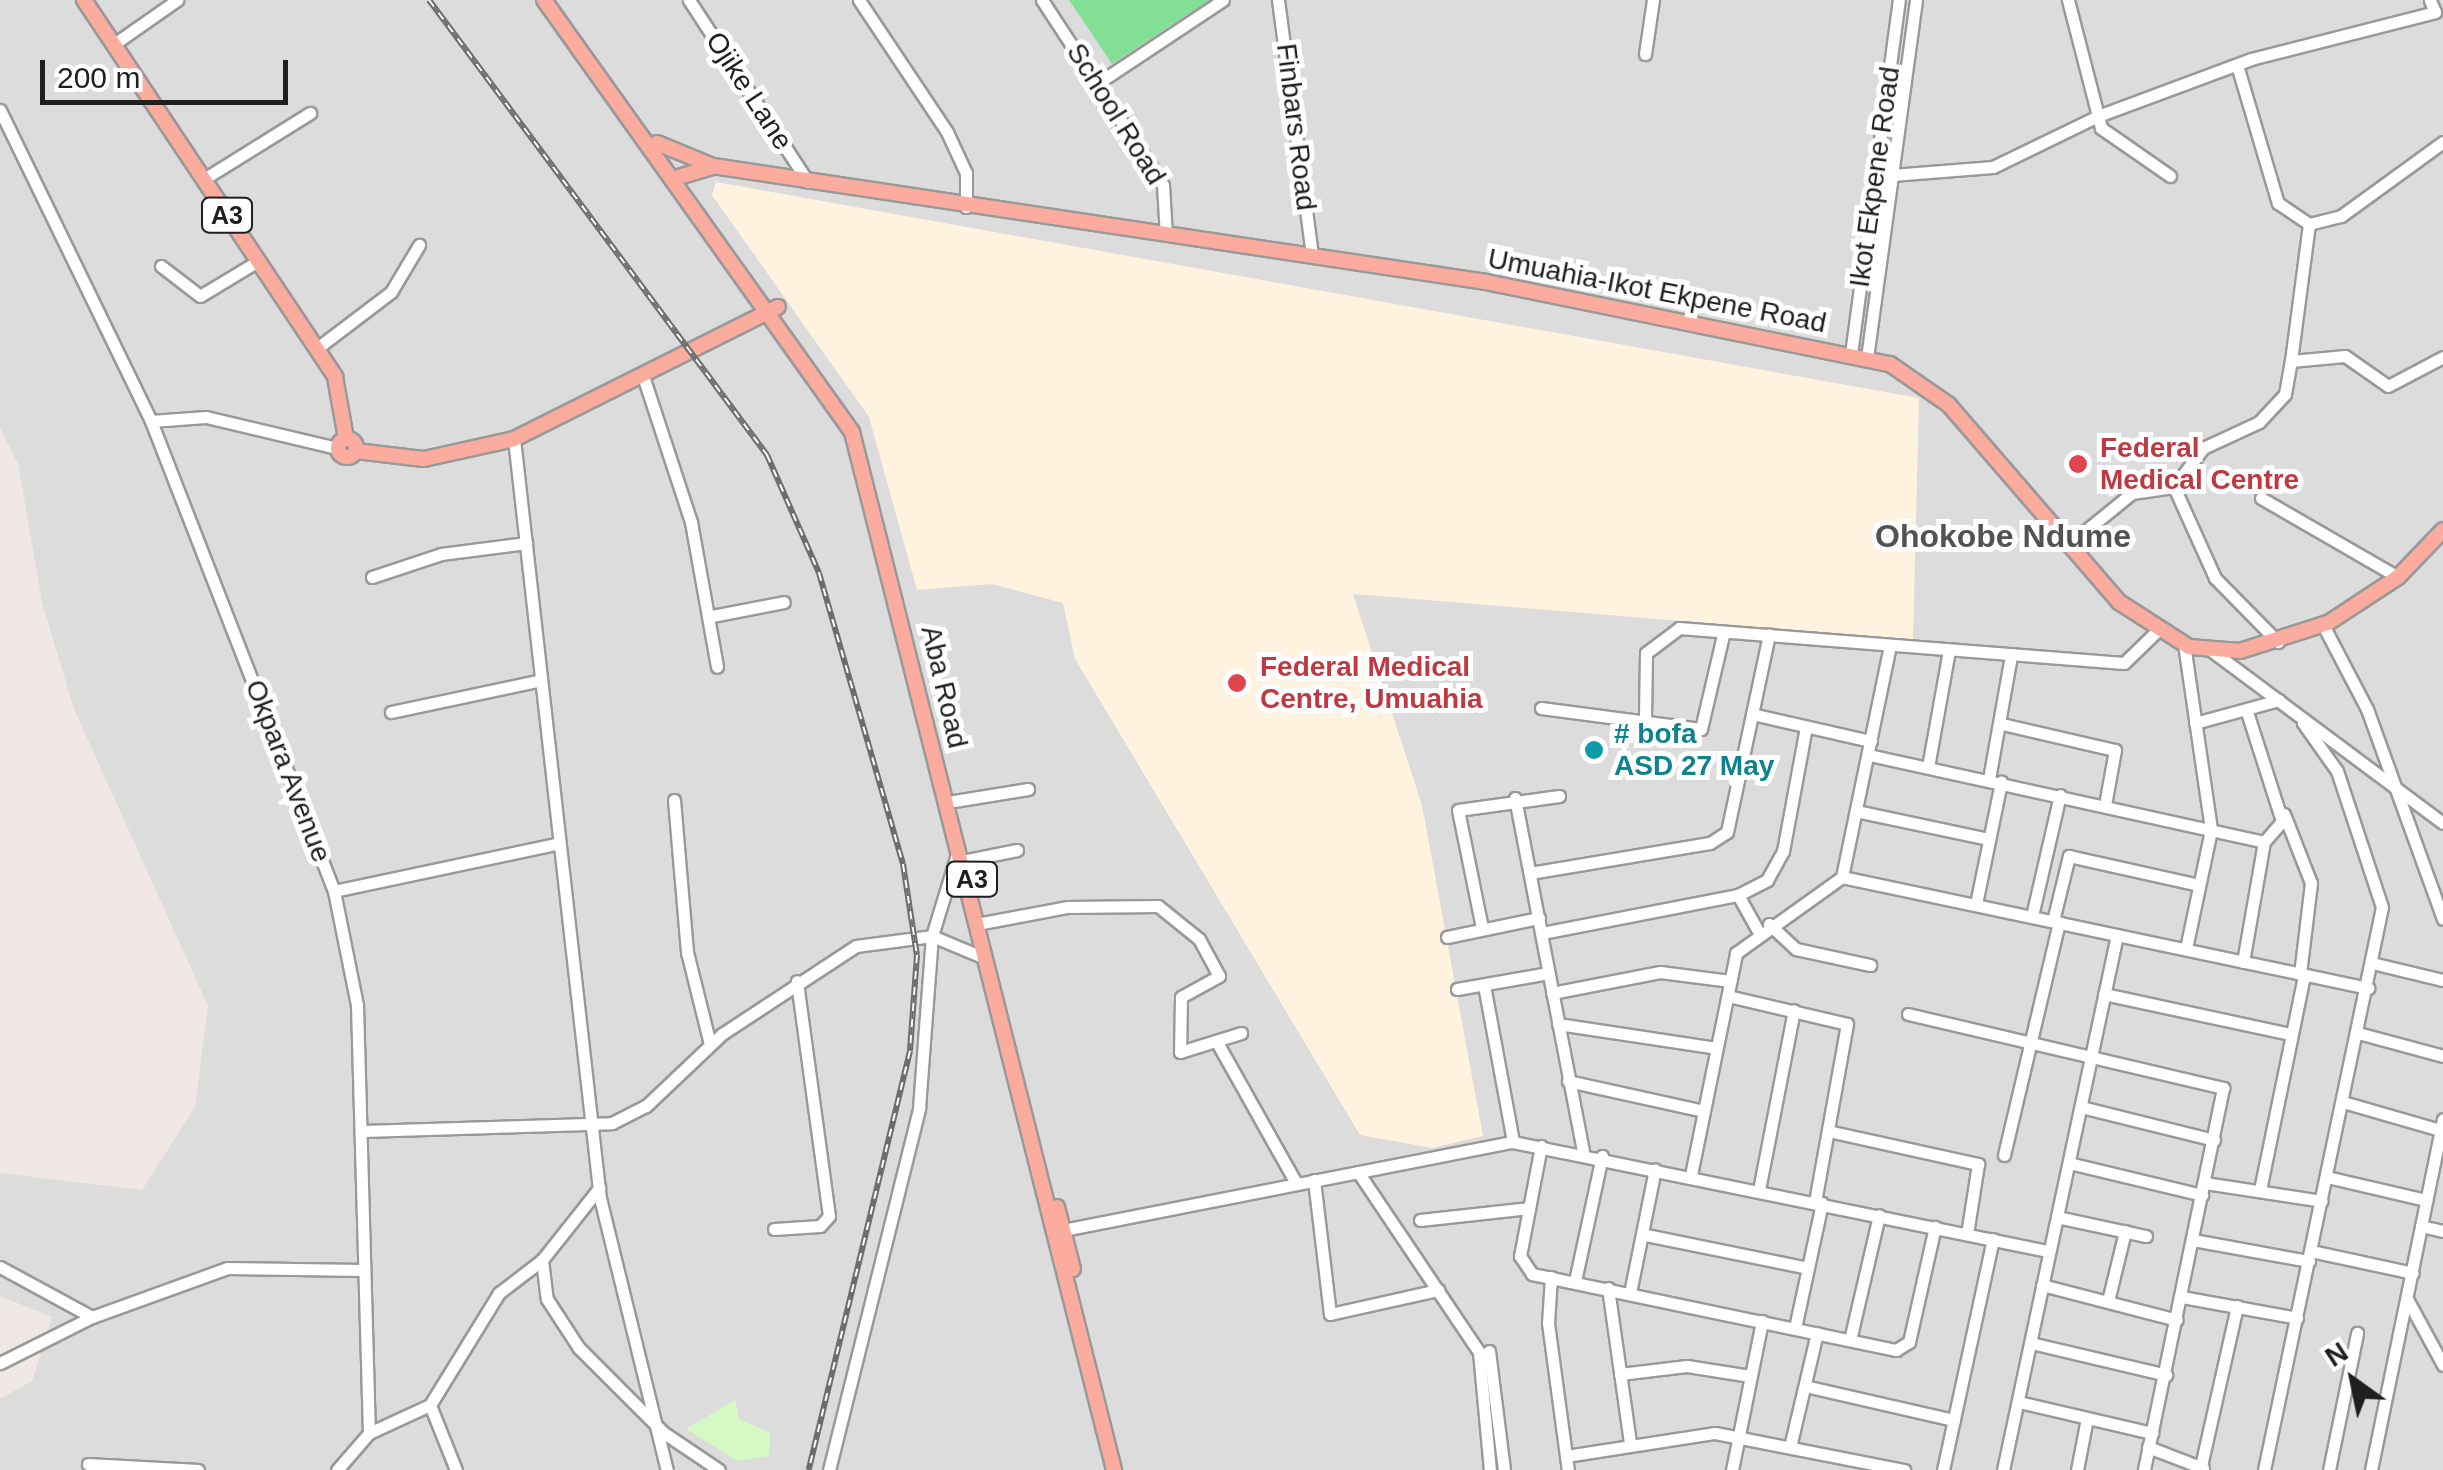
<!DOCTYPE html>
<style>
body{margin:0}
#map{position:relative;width:2443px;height:1470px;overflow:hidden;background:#f0e8e5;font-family:Arial,sans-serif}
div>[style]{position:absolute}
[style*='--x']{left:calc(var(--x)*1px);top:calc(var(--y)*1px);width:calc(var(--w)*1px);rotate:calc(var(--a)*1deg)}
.residential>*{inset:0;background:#dddcdc}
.education>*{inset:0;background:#fff2df}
.park>*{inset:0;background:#d5f9c3}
.pitch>*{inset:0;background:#83df95}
.roads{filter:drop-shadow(2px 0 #999) drop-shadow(-2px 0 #999) drop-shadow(0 2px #999) drop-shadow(0 -2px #999)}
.minor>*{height:11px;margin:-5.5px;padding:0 5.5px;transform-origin:5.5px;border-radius:5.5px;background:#fff}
.major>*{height:14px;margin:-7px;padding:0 7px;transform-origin:7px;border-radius:7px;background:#fcac9e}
.major>.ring{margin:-7px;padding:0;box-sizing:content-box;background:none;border:14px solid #fcac9e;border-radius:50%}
.rail>*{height:6px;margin-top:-3px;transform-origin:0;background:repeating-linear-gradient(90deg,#fff 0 8px,#6d6d6d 0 16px);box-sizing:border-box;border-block:2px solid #6d6d6d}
.dots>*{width:28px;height:28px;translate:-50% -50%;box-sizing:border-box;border:5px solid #fff;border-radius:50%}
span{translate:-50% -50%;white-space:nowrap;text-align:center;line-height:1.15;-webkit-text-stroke:10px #fff;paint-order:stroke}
.shield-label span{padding:2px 8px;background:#fff;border:2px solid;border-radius:8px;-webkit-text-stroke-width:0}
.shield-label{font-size:25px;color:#1f1f1f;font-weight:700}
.street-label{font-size:28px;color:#1f1f1f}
.health-label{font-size:28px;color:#be3a42;font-weight:700}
.left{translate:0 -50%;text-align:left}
.culture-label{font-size:28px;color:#0d838f;font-weight:700}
.quarter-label{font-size:32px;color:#525252;font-weight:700}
.north{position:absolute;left:2303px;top:1330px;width:100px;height:100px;-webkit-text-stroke:8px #fff;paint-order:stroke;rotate:327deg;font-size:28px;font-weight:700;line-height:40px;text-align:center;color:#1f1f1f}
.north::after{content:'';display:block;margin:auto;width:35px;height:45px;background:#1f1f1f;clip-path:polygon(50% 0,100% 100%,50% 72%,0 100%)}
.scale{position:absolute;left:40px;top:60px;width:248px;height:45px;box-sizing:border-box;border:5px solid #1f1f1f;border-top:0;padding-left:12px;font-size:30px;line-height:35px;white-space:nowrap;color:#1f1f1f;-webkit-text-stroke:8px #fff;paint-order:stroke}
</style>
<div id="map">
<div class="residential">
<div style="clip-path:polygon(0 0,2443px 0,2443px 1470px,0 1470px,0 1399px,32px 1381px,52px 1317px,0 1296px,0 1173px,142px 1190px,195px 1107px,208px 1006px,74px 709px,42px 602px,18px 464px,0 428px)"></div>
</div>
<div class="education">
<div style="clip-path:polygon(716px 182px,1919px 398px,1913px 640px,1353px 594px,1422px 805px,1483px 1136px,1432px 1148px,1360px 1135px,1075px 659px,1063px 603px,992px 584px,917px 590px,869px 417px,712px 195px)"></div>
</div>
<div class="park">
<div style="clip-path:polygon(735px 1400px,739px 1419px,770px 1433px,769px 1456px,737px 1461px,686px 1429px)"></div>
</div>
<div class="pitch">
<div style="clip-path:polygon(1069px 0,1209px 0,1112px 64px)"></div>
</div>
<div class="roads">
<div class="minor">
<div style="--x:689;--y:0;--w:217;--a:56.8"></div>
<div style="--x:859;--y:0;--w:159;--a:56.3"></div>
<div style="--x:947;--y:132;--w:45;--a:65.1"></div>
<div style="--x:966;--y:173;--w:34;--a:90"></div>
<div style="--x:1042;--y:0;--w:221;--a:56.8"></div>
<div style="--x:1163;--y:185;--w:50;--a:86.6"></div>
<div style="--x:1278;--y:0;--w:256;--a:82.4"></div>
<div style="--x:2068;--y:0;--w:132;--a:75.5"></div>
<div style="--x:2101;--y:128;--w:84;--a:34.8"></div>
<div style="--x:114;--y:44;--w:77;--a:-34.9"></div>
<div style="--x:1645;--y:54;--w:55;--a:-81.6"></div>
<div style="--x:2237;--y:65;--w:144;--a:73.5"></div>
<div style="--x:2278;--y:203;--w:37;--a:34"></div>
<div style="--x:2309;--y:224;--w:33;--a:-14"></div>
<div style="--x:2341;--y:216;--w:126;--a:-36"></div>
<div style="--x:1098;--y:83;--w:150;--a:-33.6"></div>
<div style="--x:0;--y:110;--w:346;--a:64.1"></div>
<div style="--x:151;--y:421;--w:504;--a:68.73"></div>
<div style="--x:334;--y:891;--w:116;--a:78.6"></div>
<div style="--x:357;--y:1005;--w:428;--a:88.4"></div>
<div style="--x:369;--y:1433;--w:49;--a:130.9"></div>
<div style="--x:1892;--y:175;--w:101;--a:-4.5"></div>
<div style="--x:1993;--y:167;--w:117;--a:-25.9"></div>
<div style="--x:2098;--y:116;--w:163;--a:-20.4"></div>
<div style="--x:2251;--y:59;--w:190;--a:-14.3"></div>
<div style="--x:2435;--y:12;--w:13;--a:-113"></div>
<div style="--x:204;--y:179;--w:125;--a:-31.9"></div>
<div style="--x:2309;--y:224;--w:138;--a:97.5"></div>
<div style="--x:2291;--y:361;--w:54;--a:-5.3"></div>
<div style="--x:2345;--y:356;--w:52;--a:34.9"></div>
<div style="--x:2388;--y:386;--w:62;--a:-27.8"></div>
<div style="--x:161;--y:266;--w:49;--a:37.6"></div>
<div style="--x:200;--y:296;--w:68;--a:-31.1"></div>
<div style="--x:316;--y:349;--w:94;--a:-37.2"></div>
<div style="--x:391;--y:292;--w:55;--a:-59.2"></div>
<div style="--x:1851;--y:354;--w:357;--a:-82.3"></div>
<div style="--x:1867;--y:358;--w:361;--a:-82.2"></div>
<div style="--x:643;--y:376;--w:154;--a:71.8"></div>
<div style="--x:691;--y:522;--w:147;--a:79.8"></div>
<div style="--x:151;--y:421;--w:55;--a:-4.2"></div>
<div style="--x:206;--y:417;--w:135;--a:13.3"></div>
<div style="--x:514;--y:439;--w:764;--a:83.54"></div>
<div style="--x:600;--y:1198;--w:280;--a:76.2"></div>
<div style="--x:2174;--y:487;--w:100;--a:65.7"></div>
<div style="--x:2215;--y:578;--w:90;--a:45.5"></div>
<div style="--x:2261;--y:498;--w:158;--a:30"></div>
<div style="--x:2068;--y:545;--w:82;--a:-39.1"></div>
<div style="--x:2132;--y:493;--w:42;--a:-8.1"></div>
<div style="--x:2174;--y:487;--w:49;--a:-53.4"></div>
<div style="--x:2203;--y:448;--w:62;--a:-24.9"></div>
<div style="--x:2259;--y:422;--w:38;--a:-47"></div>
<div style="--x:2285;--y:394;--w:34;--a:-80"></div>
<div style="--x:372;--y:577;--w:73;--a:-18.4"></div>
<div style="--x:441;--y:554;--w:86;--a:-7.4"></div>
<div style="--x:712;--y:616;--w:73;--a:-11"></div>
<div style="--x:2323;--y:625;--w:95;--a:62.4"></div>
<div style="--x:2367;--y:709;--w:223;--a:70.1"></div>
<div style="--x:2184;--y:644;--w:188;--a:81.7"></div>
<div style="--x:2211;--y:830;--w:122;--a:101.9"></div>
<div style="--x:2212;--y:651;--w:288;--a:36.7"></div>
<div style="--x:1541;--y:708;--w:161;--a:7.5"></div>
<div style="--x:1701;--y:729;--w:97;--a:-76.8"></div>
<div style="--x:391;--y:712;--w:153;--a:-12"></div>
<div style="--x:1752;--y:714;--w:122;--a:12.8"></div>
<div style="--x:1645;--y:717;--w:64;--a:-89.1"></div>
<div style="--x:1646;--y:653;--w:41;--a:-37.1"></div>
<div style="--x:1679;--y:628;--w:446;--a:4.5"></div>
<div style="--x:2124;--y:663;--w:46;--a:-44.1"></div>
<div style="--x:2195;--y:723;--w:87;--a:-15.3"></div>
<div style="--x:2002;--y:724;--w:116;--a:13"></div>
<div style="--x:2115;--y:750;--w:56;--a:100.3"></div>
<div style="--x:1869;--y:755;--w:404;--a:12.4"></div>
<div style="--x:1928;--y:767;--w:119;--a:-79.8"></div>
<div style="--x:1989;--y:779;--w:125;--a:-79.9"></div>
<div style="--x:1515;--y:798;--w:359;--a:79.1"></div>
<div style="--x:674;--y:800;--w:153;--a:85.1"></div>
<div style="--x:687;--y:952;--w:95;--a:76"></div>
<div style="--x:954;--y:801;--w:75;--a:-9.2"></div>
<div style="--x:1856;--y:811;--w:136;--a:11.9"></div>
<div style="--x:2284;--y:814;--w:74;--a:68.6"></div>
<div style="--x:2311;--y:883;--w:92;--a:96.9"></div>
<div style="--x:967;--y:860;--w:51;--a:-11.3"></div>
<div style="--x:1530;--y:873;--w:182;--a:-9.5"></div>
<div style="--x:1710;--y:843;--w:20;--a:-33"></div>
<div style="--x:1727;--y:832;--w:202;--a:-78"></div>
<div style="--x:1842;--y:877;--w:538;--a:11.92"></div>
<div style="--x:334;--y:891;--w:230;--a:-12"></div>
<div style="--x:1738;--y:895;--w:41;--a:60.9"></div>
<div style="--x:1976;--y:904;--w:125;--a:-78.4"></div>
<div style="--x:2032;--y:916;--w:124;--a:-77"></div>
<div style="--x:2053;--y:921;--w:67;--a:-76.2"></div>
<div style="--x:2069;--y:856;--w:133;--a:12.6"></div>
<div style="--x:982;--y:923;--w:86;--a:-10.7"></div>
<div style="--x:1067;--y:907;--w:91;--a:-0.6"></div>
<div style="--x:1158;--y:906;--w:53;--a:38.8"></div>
<div style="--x:1199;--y:939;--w:42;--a:61.6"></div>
<div style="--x:1219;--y:976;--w:43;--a:151.1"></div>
<div style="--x:1181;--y:997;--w:55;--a:91"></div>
<div style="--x:1180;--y:1052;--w:64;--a:-17.3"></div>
<div style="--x:1769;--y:924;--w:37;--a:43"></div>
<div style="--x:1796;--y:949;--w:76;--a:12.2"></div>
<div style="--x:1482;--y:928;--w:120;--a:-101.5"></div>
<div style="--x:1458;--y:810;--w:102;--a:-7.9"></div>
<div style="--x:1542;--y:933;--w:200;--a:-11"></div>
<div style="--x:1738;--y:895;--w:33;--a:-27"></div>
<div style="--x:1767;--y:880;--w:33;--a:-61"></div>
<div style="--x:1783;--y:851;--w:126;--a:-79.5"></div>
<div style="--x:1447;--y:937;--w:94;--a:-11.7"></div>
<div style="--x:2243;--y:962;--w:122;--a:-80.1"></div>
<div style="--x:2264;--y:842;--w:28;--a:-49"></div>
<div style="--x:2282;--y:821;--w:114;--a:-107.8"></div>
<div style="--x:2372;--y:963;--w:73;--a:13.5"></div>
<div style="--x:1484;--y:985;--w:160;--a:79.5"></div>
<div style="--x:1457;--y:989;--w:93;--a:-9.9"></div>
<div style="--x:1552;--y:993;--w:110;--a:-11"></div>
<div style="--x:1660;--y:972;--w:71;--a:7.3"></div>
<div style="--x:2104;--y:994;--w:191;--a:12.1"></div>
<div style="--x:1728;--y:996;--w:122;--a:13.2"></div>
<div style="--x:1847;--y:1024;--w:181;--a:100.2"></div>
<div style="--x:1908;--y:1014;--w:324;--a:13.2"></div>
<div style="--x:2223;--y:1088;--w:390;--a:101.7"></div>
<div style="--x:1558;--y:1024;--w:160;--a:8.6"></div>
<div style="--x:2358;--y:1033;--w:88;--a:15.1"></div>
<div style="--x:1218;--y:1044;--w:159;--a:60.7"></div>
<div style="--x:1568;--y:1081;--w:139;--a:12.4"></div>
<div style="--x:2343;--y:1102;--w:101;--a:16.1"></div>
<div style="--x:2081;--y:1107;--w:137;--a:13.9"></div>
<div style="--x:363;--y:1131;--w:249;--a:-1.8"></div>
<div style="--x:612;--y:1123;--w:38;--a:-27"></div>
<div style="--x:646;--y:1106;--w:105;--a:-43.5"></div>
<div style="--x:722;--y:1034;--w:160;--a:-33.3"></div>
<div style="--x:856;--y:946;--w:77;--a:-7.5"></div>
<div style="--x:932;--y:936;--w:52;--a:22.6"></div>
<div style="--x:1828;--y:1131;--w:154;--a:12.4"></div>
<div style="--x:1978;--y:1164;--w:71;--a:98.9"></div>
<div style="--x:1541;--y:1146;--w:112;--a:100.8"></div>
<div style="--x:1520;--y:1256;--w:22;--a:56"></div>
<div style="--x:1532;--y:1274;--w:372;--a:11.8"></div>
<div style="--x:1896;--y:1350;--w:15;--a:-32"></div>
<div style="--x:1909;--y:1342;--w:118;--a:-77.3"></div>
<div style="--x:2004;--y:1155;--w:239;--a:-76.7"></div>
<div style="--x:2069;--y:1163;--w:137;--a:13.5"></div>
<div style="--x:1358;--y:1172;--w:217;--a:56.1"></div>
<div style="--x:1479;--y:1352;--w:119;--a:84.7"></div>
<div style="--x:1691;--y:1175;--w:227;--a:-78.5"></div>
<div style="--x:1736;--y:953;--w:130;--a:-35.6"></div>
<div style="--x:1842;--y:877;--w:236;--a:-78.3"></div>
<div style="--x:2327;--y:1177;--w:102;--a:13.1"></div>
<div style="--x:1314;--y:1180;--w:135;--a:83.2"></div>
<div style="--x:1330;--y:1314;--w:111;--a:-12.5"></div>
<div style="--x:2205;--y:1183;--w:118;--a:8.7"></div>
<div style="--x:1759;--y:1190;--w:183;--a:-79"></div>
<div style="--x:2260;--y:1190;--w:219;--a:-78.4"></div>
<div style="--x:2057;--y:1217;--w:91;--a:12.1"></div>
<div style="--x:1420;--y:1220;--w:110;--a:-6.3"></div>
<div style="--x:2421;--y:1226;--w:23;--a:13"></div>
<div style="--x:774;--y:1229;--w:46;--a:-3.7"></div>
<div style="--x:820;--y:1226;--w:13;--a:-48"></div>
<div style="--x:829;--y:1216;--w:237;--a:-97.8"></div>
<div style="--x:1058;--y:1231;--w:464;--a:-11.1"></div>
<div style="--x:1513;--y:1142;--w:546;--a:11.52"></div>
<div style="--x:1646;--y:1235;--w:165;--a:11.5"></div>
<div style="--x:2193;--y:1240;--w:118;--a:10.3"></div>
<div style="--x:2311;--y:1251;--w:104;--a:12.2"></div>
<div style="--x:542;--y:1260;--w:39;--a:83"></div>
<div style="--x:547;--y:1299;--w:59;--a:56.9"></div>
<div style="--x:579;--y:1348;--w:120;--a:45"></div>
<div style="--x:664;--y:1433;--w:66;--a:33.9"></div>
<div style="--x:0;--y:1267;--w:105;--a:28.5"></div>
<div style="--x:92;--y:1317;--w:144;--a:-19.9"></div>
<div style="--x:227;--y:1268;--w:136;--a:0.8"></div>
<div style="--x:1551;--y:1277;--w:46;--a:93.7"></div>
<div style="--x:1548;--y:1323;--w:148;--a:82.3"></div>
<div style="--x:1575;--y:1281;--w:128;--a:-77.8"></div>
<div style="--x:2042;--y:1285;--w:139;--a:14.5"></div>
<div style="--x:1608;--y:1288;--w:157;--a:81.9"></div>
<div style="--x:1630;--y:1293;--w:126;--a:-78.6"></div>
<div style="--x:2182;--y:1297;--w:117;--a:10.3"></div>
<div style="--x:2407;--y:1299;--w:75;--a:61.4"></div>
<div style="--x:2108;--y:1301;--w:72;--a:-76.3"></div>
<div style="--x:1795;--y:1328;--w:128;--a:-77.8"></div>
<div style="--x:1850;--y:1340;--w:128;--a:-76.9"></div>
<div style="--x:2031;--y:1343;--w:139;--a:13.3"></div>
<div style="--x:1489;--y:1351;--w:120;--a:82.8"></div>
<div style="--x:0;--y:1363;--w:103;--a:-26.6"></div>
<div style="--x:1620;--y:1374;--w:67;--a:-6.8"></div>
<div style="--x:1687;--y:1366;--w:64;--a:9"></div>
<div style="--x:1805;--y:1386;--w:153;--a:12.9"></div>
<div style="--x:2019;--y:1402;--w:137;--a:13.1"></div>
<div style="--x:430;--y:1405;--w:70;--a:68.2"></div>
<div style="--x:369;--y:1433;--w:67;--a:-24.7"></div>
<div style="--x:430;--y:1405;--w:132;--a:-58.4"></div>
<div style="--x:499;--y:1293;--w:54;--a:-37.5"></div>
<div style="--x:542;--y:1260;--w:92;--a:-51.6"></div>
<div style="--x:1790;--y:1447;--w:117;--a:-76.7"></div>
<div style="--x:2148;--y:1447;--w:59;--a:20.9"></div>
<div style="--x:1566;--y:1456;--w:151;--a:-8.8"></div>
<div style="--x:1715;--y:1433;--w:193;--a:11.1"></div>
<div style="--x:88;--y:1464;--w:110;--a:3.1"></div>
<div style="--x:2201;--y:1466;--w:164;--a:-77.3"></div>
<div style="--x:829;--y:1470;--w:373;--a:-76"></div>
<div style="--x:919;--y:1108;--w:172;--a:-85.7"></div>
<div style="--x:932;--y:936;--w:86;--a:-73"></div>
<div style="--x:1732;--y:1470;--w:152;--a:-78.6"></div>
<div style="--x:1943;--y:1470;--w:236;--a:-77.8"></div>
<div style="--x:2003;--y:1470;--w:547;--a:-77.97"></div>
<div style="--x:2077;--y:1470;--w:53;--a:-79.1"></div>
<div style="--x:2264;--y:1470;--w:575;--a:-78.16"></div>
<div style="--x:2382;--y:907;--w:143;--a:-108.3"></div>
<div style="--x:2337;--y:771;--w:59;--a:-125.3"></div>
<div style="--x:2329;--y:1470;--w:140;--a:-78.4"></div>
<div style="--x:2371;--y:1470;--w:358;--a:-78.4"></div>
</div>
<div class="major">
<div style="--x:84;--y:0;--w:453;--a:56.3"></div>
<div style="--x:335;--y:377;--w:62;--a:79.8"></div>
<div style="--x:544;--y:0;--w:531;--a:54.51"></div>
<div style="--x:852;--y:432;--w:1071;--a:75.83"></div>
<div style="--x:657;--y:143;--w:61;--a:22.3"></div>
<div style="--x:713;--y:166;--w:782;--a:8.53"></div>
<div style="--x:1486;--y:282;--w:412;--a:11.5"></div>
<div style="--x:1890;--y:364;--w:72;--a:34.8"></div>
<div style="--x:1949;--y:405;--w:260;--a:49.2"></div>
<div style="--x:2119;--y:602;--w:83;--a:32.7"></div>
<div style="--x:2189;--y:647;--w:51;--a:4.5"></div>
<div style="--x:2240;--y:651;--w:92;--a:-17.7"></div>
<div style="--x:2328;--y:623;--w:84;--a:-33.3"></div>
<div style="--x:2398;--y:577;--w:65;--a:-46.2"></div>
<div style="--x:672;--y:179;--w:42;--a:-16.7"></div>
<div class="ring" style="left:338px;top:439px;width:4px;height:4px"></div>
<div style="--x:356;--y:451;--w:68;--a:6.7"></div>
<div style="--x:424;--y:459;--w:92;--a:-12.5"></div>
<div style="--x:514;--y:439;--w:295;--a:-26.6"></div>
<div style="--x:1057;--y:1207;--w:64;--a:75.5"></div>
</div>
</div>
<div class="rail">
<div style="--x:429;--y:0;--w:567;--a:53.39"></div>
<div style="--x:767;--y:455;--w:129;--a:66.2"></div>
<div style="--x:819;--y:573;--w:303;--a:73.9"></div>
<div style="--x:903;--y:864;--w:92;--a:81.3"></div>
<div style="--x:917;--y:955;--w:96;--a:94.2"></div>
<div style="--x:910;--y:1051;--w:431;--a:103.6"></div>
</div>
<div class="dots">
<div style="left:2078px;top:464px;background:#e0444e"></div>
<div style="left:1237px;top:683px;background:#e0444e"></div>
<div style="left:1594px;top:750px;background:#0f9aa8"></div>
</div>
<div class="shield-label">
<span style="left:227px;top:215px">A3</span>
<span style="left:972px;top:879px">A3</span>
</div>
<div class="street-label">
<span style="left:749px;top:91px;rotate:57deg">Ojike Lane</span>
<span style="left:1116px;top:114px;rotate:58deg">School Road</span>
<span style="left:1296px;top:127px;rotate:83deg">Finbars Road</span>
<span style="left:1875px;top:177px;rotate:-82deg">Ikot Ekpene Road</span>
<span style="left:1657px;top:291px;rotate:11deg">Umuahia-Ikot Ekpene Road</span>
<span style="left:944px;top:687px;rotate:77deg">Aba Road</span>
<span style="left:288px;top:771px;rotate:69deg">Okpara Avenue</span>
</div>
<div class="health-label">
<span class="left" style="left:2100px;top:464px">Federal<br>Medical Centre</span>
<span class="left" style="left:1260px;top:683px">Federal Medical<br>Centre, Umuahia</span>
</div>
<div class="culture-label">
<span class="left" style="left:1614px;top:750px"># bofa<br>ASD 27 May</span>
</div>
<div class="quarter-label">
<span style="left:2003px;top:536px">Ohokobe Ndume</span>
</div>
<div class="north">N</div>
<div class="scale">200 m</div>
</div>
